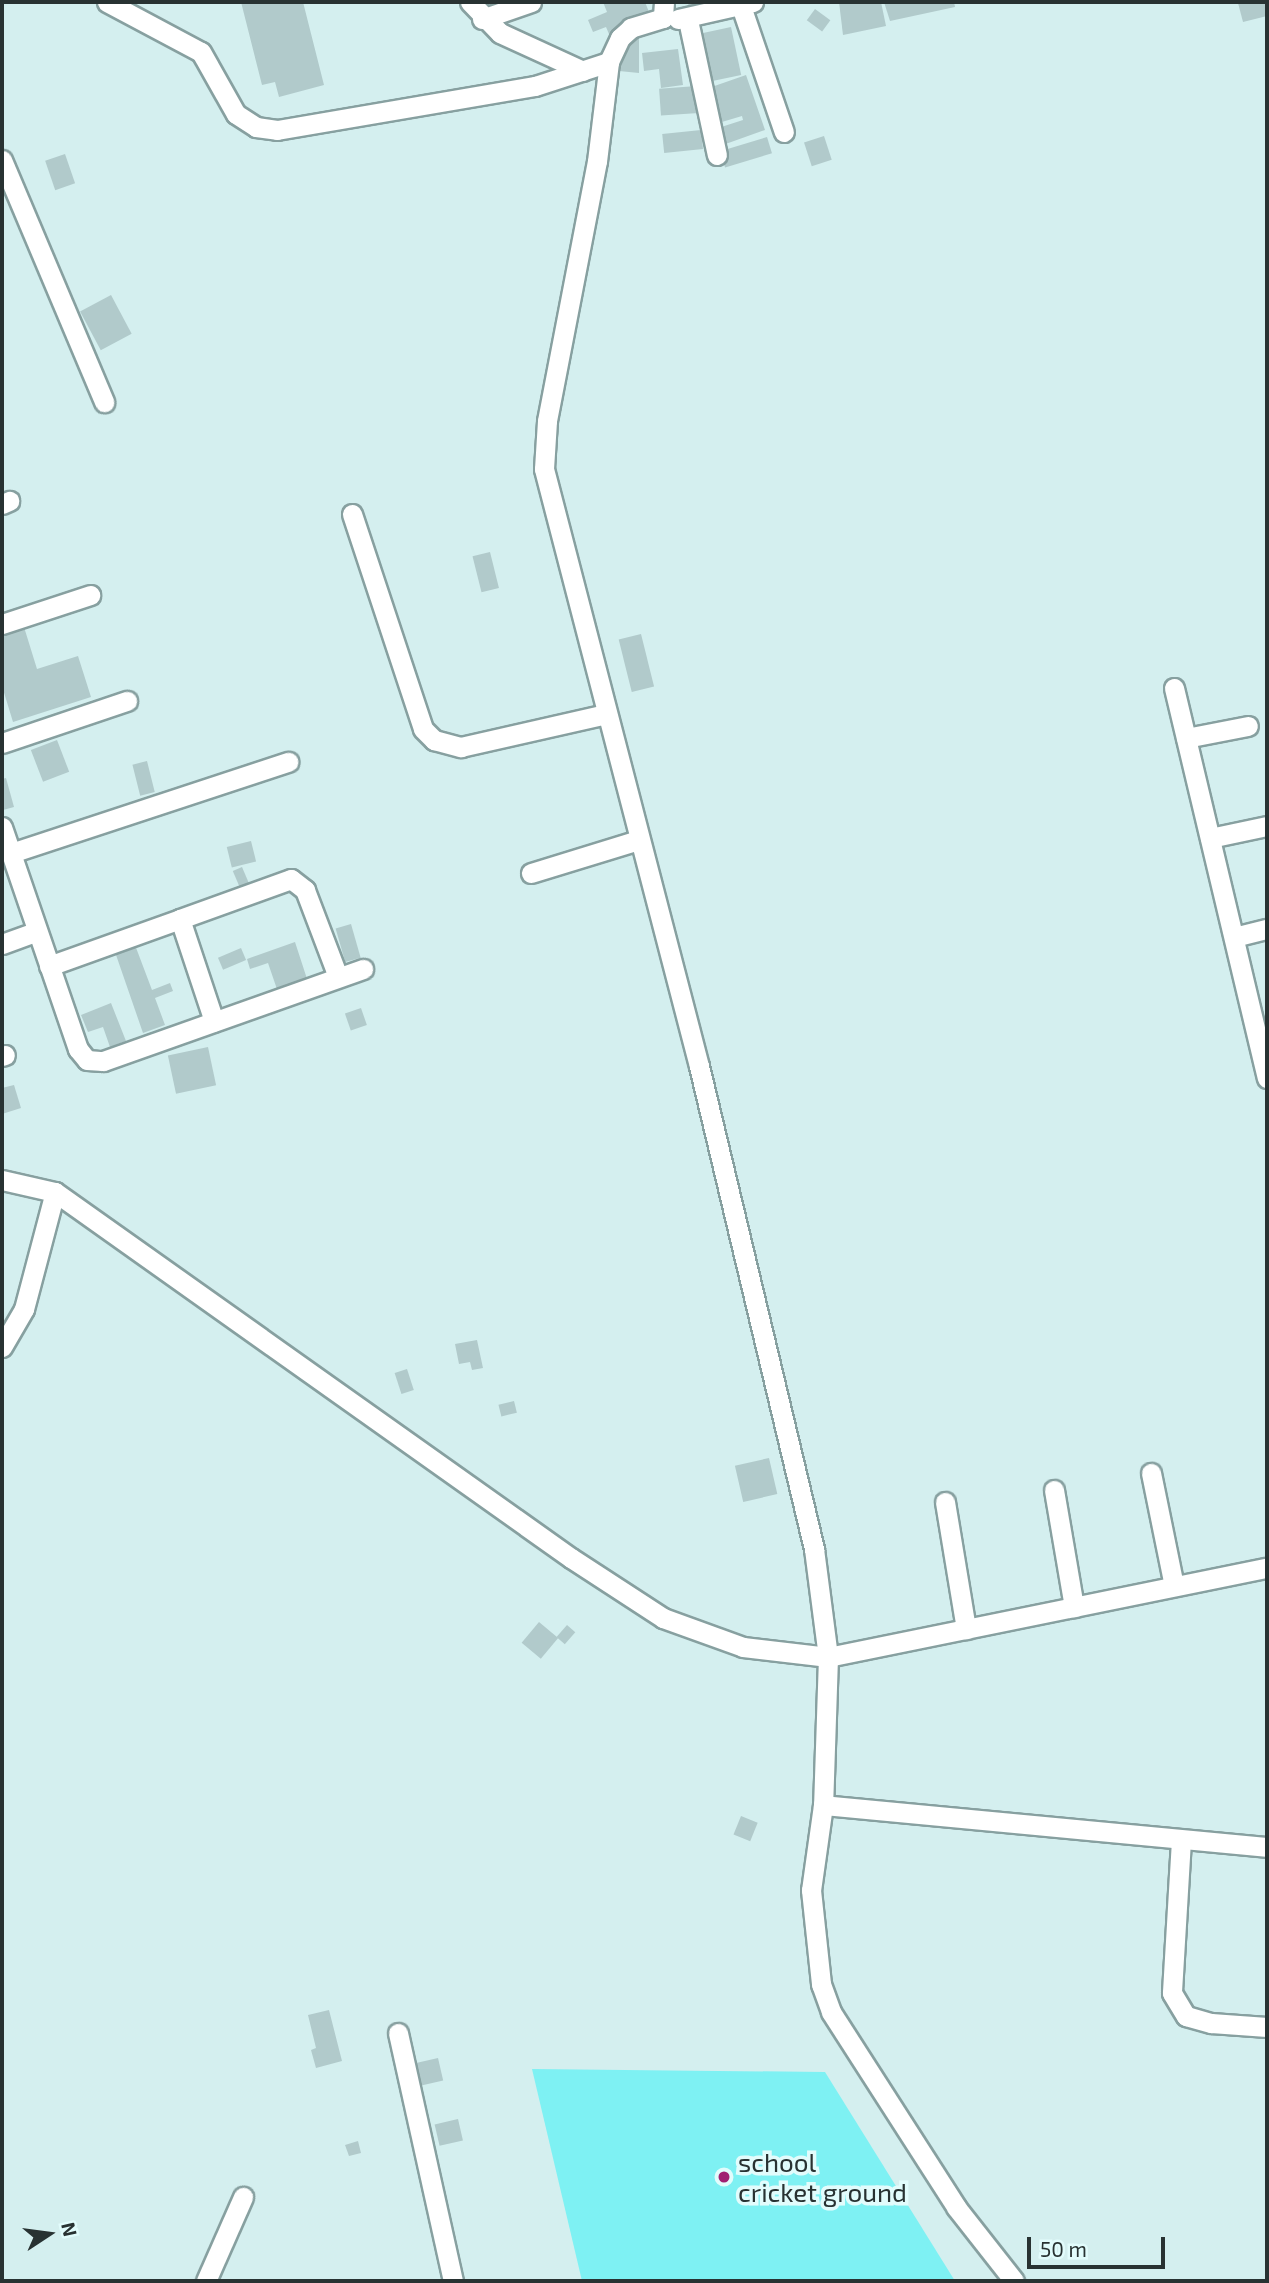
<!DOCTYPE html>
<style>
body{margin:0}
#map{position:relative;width:1269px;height:2283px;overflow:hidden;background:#d4efef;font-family:"Exo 2",sans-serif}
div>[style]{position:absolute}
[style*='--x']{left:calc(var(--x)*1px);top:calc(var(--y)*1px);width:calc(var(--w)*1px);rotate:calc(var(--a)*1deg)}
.green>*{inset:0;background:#7ef1f3}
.building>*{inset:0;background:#b1cacb;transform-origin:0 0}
.roads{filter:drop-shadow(2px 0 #87a0a0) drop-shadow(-2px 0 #87a0a0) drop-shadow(0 2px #87a0a0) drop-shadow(0 -2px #87a0a0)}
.minor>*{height:19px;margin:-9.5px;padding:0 9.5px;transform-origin:9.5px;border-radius:9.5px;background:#fff}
.dots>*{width:19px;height:19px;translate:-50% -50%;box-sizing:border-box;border:4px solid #e2fcfc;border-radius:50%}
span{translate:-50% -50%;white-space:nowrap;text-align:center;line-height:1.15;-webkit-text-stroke:7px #e2fcfc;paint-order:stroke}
.poi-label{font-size:26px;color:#283232}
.left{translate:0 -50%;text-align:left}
.frame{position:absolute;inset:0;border:4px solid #283232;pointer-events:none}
.north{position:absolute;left:14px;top:2199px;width:70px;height:70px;-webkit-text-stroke:5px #e2fcfc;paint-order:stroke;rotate:77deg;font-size:19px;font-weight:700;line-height:28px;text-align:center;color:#283232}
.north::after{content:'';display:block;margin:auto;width:24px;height:32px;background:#283232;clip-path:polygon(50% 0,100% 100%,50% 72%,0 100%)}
.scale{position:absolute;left:1027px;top:2237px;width:138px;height:32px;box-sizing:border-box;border:4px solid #283232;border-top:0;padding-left:9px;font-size:21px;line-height:24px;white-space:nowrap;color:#283232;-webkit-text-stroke:5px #e2fcfc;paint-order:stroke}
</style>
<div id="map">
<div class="green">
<div style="clip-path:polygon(532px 2069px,825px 2072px,955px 2281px,582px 2281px)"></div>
</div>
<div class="building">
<div style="clip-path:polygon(241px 2px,303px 2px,324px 85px,279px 97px,275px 82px,262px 85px)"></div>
<div style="clip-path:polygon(603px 2px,645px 2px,651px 17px,609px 34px,606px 27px,593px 32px,588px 20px,607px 12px)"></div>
<div style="clip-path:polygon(687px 2px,719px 2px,691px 10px)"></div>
<div style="clip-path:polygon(839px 2px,881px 2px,886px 26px,843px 35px)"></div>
<div style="clip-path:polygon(884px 2px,954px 2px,955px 7px,890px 21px)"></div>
<div style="clip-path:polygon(1267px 2px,1267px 16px,1243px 22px,1238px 3px)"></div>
<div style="left:815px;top:9px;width:19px;height:14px;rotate:36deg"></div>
<div style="left:731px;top:27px;width:49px;height:38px;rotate:78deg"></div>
<div style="clip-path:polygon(639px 35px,639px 73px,619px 71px,626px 36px)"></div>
<div style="clip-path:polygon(678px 49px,683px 85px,661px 88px,659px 69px,644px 71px,642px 53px)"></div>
<div style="clip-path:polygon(746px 75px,765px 130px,720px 146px,715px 129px,743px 120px,742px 116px,715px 124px,703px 90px)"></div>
<div style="left:697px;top:86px;width:27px;height:38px;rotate:86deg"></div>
<div style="left:701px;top:130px;width:19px;height:39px;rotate:84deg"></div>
<div style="left:824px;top:136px;width:25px;height:21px;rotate:72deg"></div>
<div style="left:767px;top:137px;width:17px;height:49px;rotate:73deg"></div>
<div style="left:65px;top:154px;width:31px;height:21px;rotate:71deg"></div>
<div style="left:111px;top:295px;width:44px;height:35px;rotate:62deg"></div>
<div style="left:490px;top:552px;width:37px;height:18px;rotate:76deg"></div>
<div style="clip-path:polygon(24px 627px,37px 669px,78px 656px,91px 697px,13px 722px,2px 686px,2px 634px)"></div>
<div style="left:641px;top:634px;width:54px;height:23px;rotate:76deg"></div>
<div style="left:57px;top:740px;width:34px;height:28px;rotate:69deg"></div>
<div style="left:147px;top:761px;width:32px;height:15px;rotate:76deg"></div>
<div style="clip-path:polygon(6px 778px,14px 807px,3px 810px,2px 779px)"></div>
<div style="left:251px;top:841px;width:21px;height:25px;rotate:76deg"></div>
<div style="left:242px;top:867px;width:21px;height:10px;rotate:67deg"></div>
<div style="left:351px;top:924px;width:35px;height:16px;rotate:74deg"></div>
<div style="clip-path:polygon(295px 942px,309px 985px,279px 995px,268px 963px,250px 969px,247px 959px)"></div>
<div style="clip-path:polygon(135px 945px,152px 990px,170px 983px,173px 991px,155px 998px,165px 1025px,143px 1033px,115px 952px)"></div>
<div style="left:241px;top:948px;width:13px;height:25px;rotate:67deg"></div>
<div style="clip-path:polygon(111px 1003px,126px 1041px,110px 1047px,103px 1027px,88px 1032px,81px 1015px)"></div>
<div style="left:361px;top:1008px;width:18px;height:17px;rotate:71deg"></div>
<div style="left:208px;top:1047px;width:39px;height:41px;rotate:78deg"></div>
<div style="clip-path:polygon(14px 1085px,21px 1108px,2px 1114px,2px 1088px)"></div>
<div style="clip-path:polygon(477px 1340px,483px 1368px,472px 1370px,470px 1362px,459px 1364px,455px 1344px)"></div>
<div style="left:407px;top:1369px;width:22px;height:13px;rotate:72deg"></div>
<div style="left:514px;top:1401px;width:12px;height:16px;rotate:76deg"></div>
<div style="left:769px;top:1458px;width:37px;height:35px;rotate:77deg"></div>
<div style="left:539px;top:1622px;width:25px;height:27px;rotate:40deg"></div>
<div style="left:567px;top:1625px;width:11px;height:16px;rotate:41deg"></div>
<div style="left:741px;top:1816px;width:18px;height:20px;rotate:22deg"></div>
<div style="clip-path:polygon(329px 2010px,342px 2061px,316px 2068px,311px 2050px,316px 2048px,308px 2015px)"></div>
<div style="left:438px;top:2058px;width:23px;height:28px;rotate:77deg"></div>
<div style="left:458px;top:2119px;width:22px;height:24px;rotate:77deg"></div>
<div style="clip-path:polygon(358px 2141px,361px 2153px,349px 2156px,345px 2145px)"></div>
</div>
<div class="roads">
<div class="minor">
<div style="--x:107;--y:2;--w:106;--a:28"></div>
<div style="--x:201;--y:52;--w:71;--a:60.6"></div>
<div style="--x:236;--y:114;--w:24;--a:33"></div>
<div style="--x:256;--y:127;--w:21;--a:8"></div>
<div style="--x:277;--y:130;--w:262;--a:-9.7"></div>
<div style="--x:535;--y:86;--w:78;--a:-18"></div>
<div style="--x:470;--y:2;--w:43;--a:45.9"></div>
<div style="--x:500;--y:33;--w:91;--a:24.6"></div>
<div style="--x:664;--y:2;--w:16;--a:94"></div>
<div style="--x:663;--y:18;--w:34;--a:163"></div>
<div style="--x:631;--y:28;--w:15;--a:138"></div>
<div style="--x:620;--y:38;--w:26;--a:115"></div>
<div style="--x:609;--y:62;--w:100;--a:96.9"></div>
<div style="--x:597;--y:161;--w:265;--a:100.9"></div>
<div style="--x:547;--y:421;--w:48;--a:93.6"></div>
<div style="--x:544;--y:469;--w:617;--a:75.45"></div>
<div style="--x:699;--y:1066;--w:497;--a:76.6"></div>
<div style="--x:814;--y:1549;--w:109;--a:82.6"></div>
<div style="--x:828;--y:1657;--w:148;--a:91.9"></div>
<div style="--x:823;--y:1805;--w:86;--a:98"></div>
<div style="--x:811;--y:1890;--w:95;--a:83.9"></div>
<div style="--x:821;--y:1984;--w:30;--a:70"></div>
<div style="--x:831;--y:2012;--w:232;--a:57.3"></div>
<div style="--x:956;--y:2207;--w:94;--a:51.9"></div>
<div style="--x:741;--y:6;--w:133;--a:71.2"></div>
<div style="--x:482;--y:19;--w:52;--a:-19.1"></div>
<div style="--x:678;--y:19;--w:77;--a:-12.8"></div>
<div style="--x:688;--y:20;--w:138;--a:77.9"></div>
<div style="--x:2;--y:160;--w:263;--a:67.1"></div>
<div style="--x:2;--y:504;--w:8;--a:-23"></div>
<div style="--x:352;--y:514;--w:226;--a:71.7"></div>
<div style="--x:423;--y:729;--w:16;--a:45"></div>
<div style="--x:434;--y:740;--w:28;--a:15"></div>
<div style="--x:461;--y:747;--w:149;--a:-12.8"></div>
<div style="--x:2;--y:624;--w:93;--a:-18.2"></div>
<div style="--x:1174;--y:688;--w:401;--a:76.6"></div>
<div style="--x:1186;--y:738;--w:63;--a:-11"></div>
<div style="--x:2;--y:743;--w:132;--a:-18.6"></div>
<div style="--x:2;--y:827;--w:235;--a:71.1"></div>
<div style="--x:78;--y:1049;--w:14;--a:51"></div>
<div style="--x:87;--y:1060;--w:16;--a:4"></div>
<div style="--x:103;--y:1061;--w:276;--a:-19.5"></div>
<div style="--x:1210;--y:838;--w:58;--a:-11.9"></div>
<div style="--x:11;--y:853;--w:292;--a:-18.2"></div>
<div style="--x:531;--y:873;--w:112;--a:-17.1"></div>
<div style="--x:180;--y:919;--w:118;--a:-19.8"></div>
<div style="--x:291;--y:879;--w:18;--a:38"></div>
<div style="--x:305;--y:890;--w:93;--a:69.2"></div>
<div style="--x:1234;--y:937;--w:34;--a:-14"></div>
<div style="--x:2;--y:944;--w:37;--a:-20"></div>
<div style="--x:49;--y:966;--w:139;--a:-19.7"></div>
<div style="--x:180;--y:919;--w:108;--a:71.6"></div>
<div style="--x:2;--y:1056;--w:3;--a:-18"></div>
<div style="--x:2;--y:1180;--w:54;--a:12.8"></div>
<div style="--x:55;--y:1192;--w:633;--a:35.35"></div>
<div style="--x:571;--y:1558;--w:110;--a:33.1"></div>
<div style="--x:663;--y:1618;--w:85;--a:19.9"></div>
<div style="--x:743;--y:1647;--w:86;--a:6.7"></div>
<div style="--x:828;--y:1657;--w:448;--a:-11.5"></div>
<div style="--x:2;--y:1347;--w:44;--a:-59.9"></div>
<div style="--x:24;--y:1309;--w:121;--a:-75.2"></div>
<div style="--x:1151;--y:1473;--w:115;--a:78.5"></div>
<div style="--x:1054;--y:1490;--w:119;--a:80.3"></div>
<div style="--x:945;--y:1502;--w:129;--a:80.6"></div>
<div style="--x:823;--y:1805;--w:446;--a:5.4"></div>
<div style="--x:1181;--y:1840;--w:153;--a:93.4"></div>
<div style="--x:1172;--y:1993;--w:27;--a:59"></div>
<div style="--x:1186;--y:2016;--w:26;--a:16"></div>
<div style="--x:1211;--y:2023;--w:56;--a:4.1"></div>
<div style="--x:398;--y:2033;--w:254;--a:77.5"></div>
<div style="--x:206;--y:2281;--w:92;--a:-66.2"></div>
</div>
</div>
<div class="dots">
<div style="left:724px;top:2177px;background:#a01f71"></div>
</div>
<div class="poi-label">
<span class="left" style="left:738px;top:2177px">school<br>cricket ground</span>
</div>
<div class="frame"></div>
<div class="north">N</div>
<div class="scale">50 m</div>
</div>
